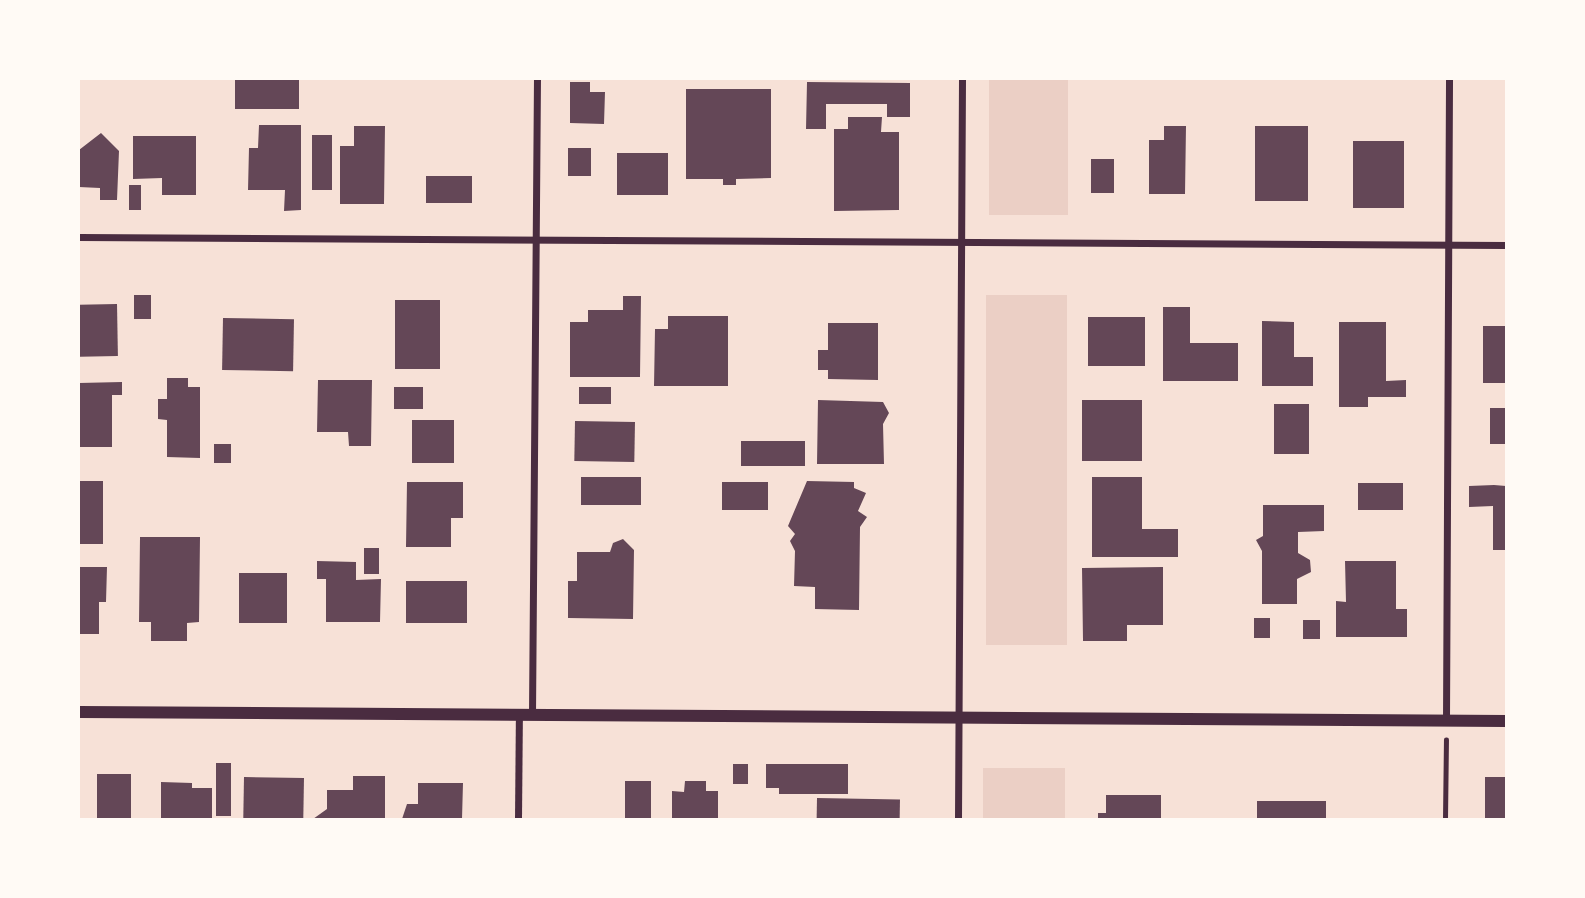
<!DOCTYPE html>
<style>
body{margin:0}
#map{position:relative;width:1585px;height:898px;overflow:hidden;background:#f7e1d7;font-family:Raleway,sans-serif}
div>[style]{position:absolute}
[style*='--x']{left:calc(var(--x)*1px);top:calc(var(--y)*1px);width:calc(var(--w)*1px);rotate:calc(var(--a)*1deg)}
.green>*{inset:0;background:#ebcfc5;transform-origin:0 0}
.building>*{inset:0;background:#644757;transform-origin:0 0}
.path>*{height:4.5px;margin:-2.25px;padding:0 2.25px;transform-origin:2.25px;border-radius:2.25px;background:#4a2c40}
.minor>*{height:7px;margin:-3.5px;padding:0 3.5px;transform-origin:3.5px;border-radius:3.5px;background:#4a2c40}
.tertiary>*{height:12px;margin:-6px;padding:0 6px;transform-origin:6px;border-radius:6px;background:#4a2c40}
span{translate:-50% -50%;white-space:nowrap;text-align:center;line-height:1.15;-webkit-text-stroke:5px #fffaf5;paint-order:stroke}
.frame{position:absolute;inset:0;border:80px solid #fffaf5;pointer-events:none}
</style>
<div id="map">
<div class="green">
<div style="left:989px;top:79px;width:79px;height:136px"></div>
<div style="left:1067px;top:295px;width:350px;height:81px;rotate:90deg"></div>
<div style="left:983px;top:768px;width:82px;height:51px"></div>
</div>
<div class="building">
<div style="left:235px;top:79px;width:64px;height:30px"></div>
<div style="clip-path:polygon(570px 82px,590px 82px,590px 92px,605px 92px,604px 124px,570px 123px)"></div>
<div style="clip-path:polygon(807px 82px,910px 83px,910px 117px,887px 117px,887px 104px,826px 104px,826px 129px,806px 129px)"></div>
<div style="clip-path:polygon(686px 89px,771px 89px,771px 178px,736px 179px,736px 185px,723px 185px,723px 179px,686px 179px)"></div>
<div style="clip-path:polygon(848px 117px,882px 117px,881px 132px,899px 132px,899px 210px,834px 211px,834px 129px,848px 129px)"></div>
<div style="clip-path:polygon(259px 125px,301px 125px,301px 210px,284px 211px,285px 190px,248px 190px,249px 148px,258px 148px)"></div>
<div style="clip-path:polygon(354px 126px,385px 126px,384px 204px,340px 204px,340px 146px,354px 146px)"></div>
<div style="clip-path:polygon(1164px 126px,1186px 126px,1185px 194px,1149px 194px,1149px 140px,1164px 140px)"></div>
<div style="left:1255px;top:126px;width:53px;height:75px"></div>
<div style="clip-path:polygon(101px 133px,119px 151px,117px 200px,100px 200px,100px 188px,79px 187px,79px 150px)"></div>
<div style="left:312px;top:135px;width:20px;height:55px"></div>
<div style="clip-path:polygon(133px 136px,196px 136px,196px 195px,162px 195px,162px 178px,133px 179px)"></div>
<div style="left:1353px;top:141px;width:51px;height:67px"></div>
<div style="left:568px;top:148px;width:23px;height:28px"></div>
<div style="left:617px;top:153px;width:51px;height:42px"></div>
<div style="left:1091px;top:159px;width:23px;height:34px"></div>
<div style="left:426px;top:176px;width:46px;height:27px"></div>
<div style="left:129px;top:185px;width:12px;height:25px"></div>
<div style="left:134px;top:295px;width:17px;height:24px"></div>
<div style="clip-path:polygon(623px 296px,641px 296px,640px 377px,570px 377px,570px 322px,588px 322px,588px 310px,623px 310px)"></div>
<div style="left:395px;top:300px;width:45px;height:69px"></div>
<div style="left:117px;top:304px;width:52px;height:38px;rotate:89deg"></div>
<div style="clip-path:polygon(1163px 307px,1190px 307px,1190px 343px,1238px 343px,1238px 381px,1163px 381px)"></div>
<div style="clip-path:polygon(668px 316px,728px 316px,728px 386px,654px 386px,655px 329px,668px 329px)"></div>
<div style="left:1088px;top:317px;width:57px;height:49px"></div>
<div style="left:223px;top:318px;width:71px;height:52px;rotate:1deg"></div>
<div style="clip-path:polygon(1262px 321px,1294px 322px,1294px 357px,1313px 357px,1313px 386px,1262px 386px)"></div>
<div style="clip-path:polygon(1339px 322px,1386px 322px,1386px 381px,1406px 380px,1406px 397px,1368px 397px,1368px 407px,1339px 407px)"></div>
<div style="clip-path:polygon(828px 323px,878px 323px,878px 380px,828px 379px,828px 370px,818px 370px,818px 350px,828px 350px)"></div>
<div style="left:1483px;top:326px;width:23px;height:57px"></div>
<div style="clip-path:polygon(167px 378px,188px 378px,188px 387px,200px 387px,200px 458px,167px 457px,167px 420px,158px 419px,158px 399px,167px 399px)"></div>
<div style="clip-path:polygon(318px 380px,372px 380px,371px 446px,349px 446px,348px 432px,317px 432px)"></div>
<div style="clip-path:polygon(122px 382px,122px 395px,112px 395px,112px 447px,79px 447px,79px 383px)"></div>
<div style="left:394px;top:387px;width:29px;height:22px"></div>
<div style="left:579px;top:387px;width:32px;height:17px"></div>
<div style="clip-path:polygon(818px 400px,883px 402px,889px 413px,883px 424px,884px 464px,817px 464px)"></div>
<div style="left:1082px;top:400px;width:60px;height:61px"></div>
<div style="left:1309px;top:404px;width:50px;height:35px;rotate:90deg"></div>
<div style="left:1490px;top:408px;width:16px;height:36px"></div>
<div style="left:412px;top:420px;width:42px;height:43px"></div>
<div style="left:575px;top:421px;width:60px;height:40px;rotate:1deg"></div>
<div style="left:741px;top:441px;width:64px;height:25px"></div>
<div style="left:214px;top:444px;width:17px;height:19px"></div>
<div style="left:581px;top:477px;width:60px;height:28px"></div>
<div style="clip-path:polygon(1092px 477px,1142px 477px,1142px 529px,1178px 529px,1178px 557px,1092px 557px)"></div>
<div style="left:79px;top:481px;width:24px;height:63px"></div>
<div style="clip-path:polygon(807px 481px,854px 482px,854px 488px,866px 493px,858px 511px,867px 517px,860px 527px,859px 610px,815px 609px,815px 587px,794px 586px,795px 551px,790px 541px,795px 534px,788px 526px)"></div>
<div style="clip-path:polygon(407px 482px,463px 482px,463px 518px,451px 518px,451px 547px,406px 547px)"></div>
<div style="left:722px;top:482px;width:46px;height:28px"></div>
<div style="left:1358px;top:483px;width:45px;height:27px"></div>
<div style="clip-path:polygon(1494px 485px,1506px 486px,1506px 550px,1493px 550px,1493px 506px,1469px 507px,1469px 486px)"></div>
<div style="clip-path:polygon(1263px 505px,1324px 505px,1324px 531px,1298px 532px,1298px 553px,1310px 560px,1311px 572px,1297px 579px,1297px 604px,1262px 604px,1262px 551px,1256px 540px,1263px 536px)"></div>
<div style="clip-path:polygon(140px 537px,200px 537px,199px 622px,187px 623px,187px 641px,151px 641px,151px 622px,139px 622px)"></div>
<div style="clip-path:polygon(623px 539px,634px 550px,633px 619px,568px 618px,568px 581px,577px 581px,577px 552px,610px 552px,613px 543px)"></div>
<div style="left:364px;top:548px;width:15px;height:26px"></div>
<div style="clip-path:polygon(317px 561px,356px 562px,356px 580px,381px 579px,380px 622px,326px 622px,326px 579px,317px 579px)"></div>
<div style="clip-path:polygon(1345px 561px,1396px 561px,1396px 609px,1407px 609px,1407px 637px,1336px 637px,1336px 601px,1346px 602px)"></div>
<div style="clip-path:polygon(79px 567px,107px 567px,106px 602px,99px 602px,99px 634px,79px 634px)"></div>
<div style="clip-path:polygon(1163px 567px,1163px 625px,1127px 625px,1127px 641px,1083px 641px,1082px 568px)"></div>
<div style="left:239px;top:573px;width:48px;height:50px"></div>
<div style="left:406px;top:581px;width:61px;height:42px"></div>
<div style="left:1254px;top:618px;width:16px;height:20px"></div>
<div style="left:1303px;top:620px;width:17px;height:19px"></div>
<div style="left:216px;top:763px;width:15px;height:53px"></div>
<div style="left:733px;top:764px;width:15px;height:20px"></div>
<div style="clip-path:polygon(766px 764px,848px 764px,848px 794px,779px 794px,779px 788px,766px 788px)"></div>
<div style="left:97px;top:774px;width:34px;height:45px"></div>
<div style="clip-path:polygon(353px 776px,385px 776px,385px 819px,313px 819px,327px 809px,327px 790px,353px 790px)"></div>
<div style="left:244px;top:777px;width:60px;height:42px;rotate:1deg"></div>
<div style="left:1485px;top:777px;width:21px;height:42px"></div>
<div style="left:625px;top:781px;width:26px;height:38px"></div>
<div style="clip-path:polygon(685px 781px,706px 781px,706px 791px,718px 791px,718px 819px,672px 819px,672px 791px,684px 792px)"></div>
<div style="clip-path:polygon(161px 782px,192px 783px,192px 788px,212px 788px,212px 819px,161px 819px)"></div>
<div style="clip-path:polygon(418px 783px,463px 783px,462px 819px,402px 819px,407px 804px,418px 804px)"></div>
<div style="clip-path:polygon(1106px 795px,1161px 795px,1161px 819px,1098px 819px,1098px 813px,1106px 813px)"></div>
<div style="left:817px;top:798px;width:83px;height:21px;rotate:1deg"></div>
<div style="left:1257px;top:801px;width:69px;height:18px"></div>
</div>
<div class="path">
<div style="--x:1445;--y:819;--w:79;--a:-89.3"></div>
</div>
<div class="minor">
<div style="--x:79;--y:237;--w:1427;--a:0.32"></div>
<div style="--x:532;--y:714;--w:635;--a:-89.55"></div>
<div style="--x:1446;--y:720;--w:641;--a:-89.73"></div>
<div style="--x:518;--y:819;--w:105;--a:-89.5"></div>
<div style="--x:958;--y:819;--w:740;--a:-89.69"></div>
</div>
<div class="tertiary">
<div style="--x:79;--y:712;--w:1427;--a:0.36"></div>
</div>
<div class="frame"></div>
</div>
